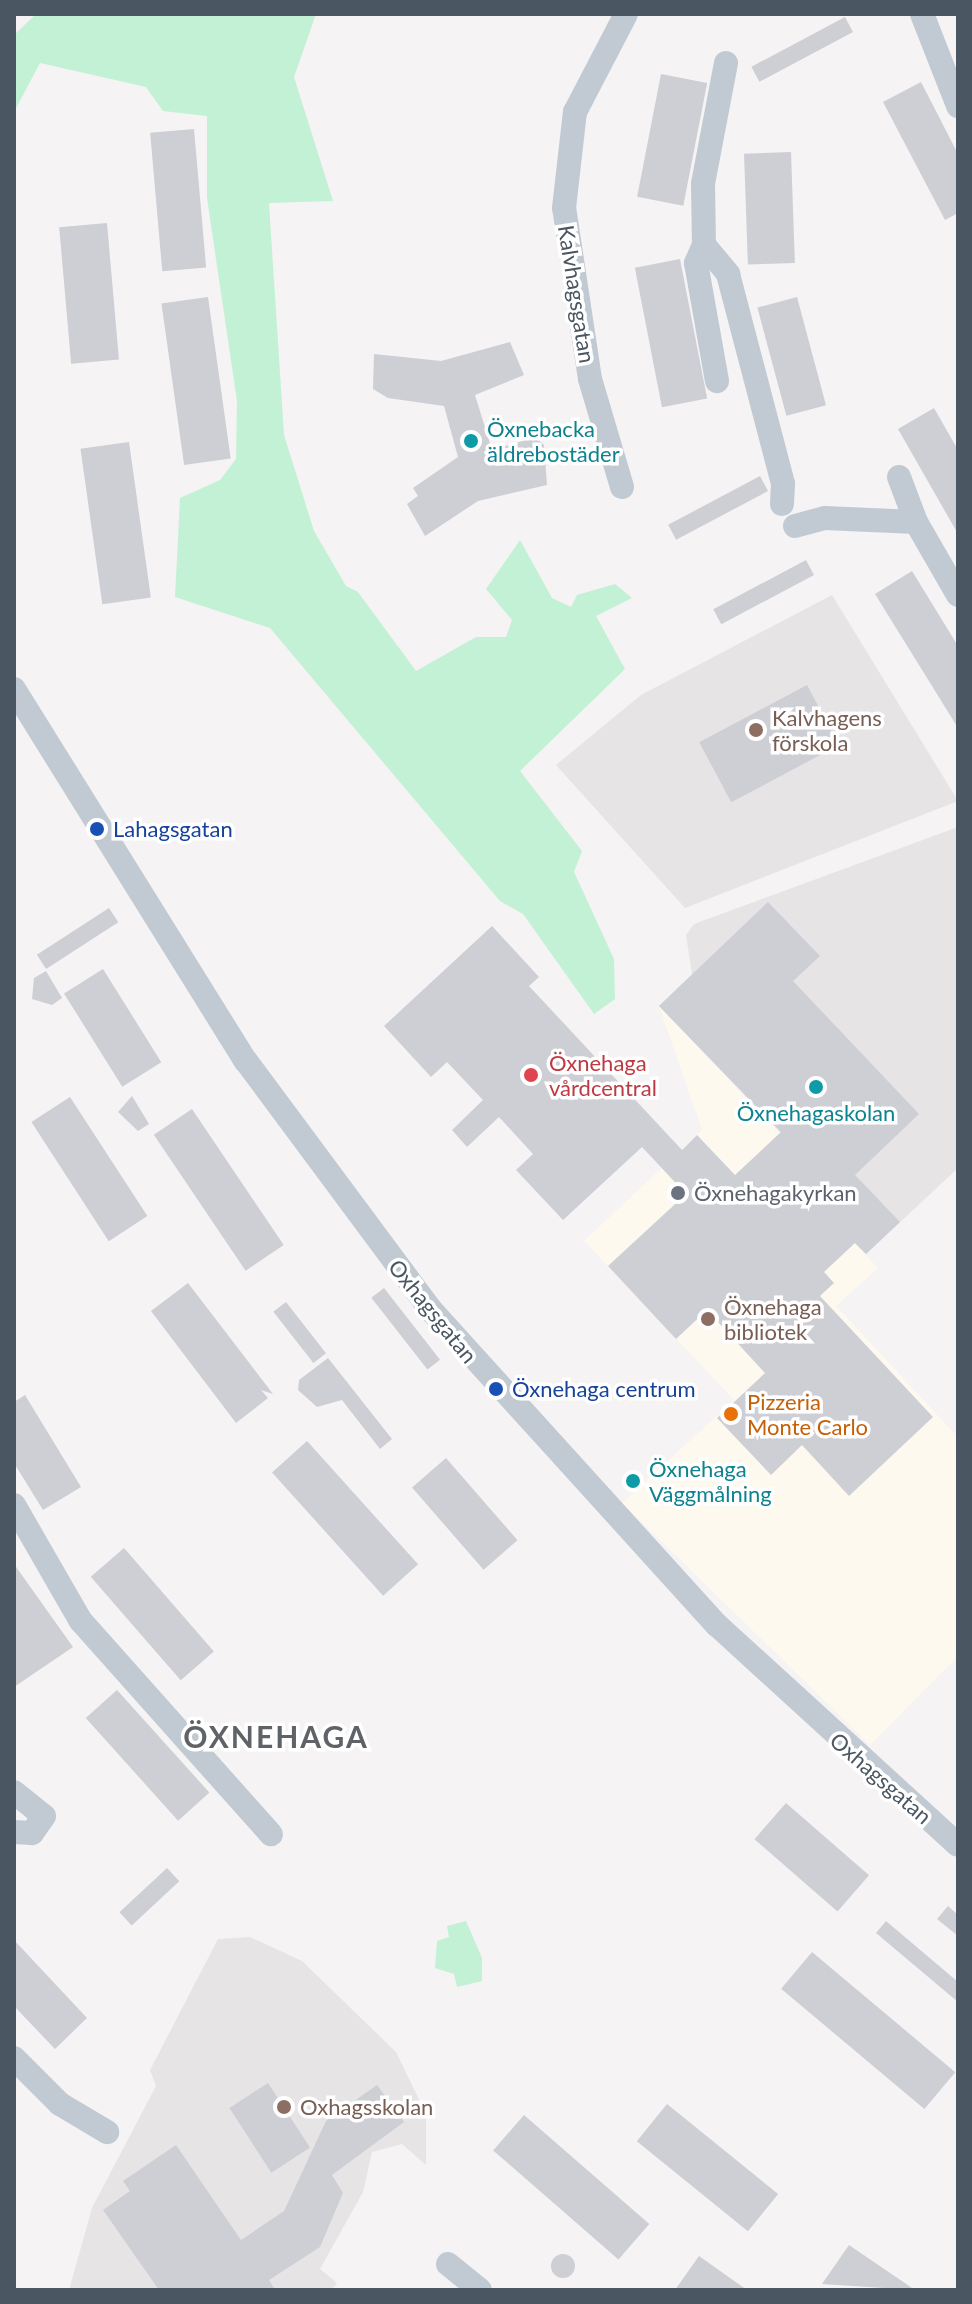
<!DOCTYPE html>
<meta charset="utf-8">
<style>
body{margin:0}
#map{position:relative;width:972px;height:2304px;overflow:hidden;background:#f5f3f3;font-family:Lato,sans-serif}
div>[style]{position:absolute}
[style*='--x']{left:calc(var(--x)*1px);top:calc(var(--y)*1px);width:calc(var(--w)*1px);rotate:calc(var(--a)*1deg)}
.commercial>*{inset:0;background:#fdf9ef}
.education>*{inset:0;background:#e6e4e5}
.green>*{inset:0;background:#c3f1d5}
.building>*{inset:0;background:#cdcfd5;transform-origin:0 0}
.round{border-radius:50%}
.minor>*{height:24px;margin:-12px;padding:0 12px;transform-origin:12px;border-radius:12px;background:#c1cad2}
.dots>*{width:22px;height:22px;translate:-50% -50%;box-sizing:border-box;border:4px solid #fff;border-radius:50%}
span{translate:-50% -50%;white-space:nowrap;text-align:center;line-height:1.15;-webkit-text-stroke:7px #fff;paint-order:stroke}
.street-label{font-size:22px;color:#4a5661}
.culture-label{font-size:22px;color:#0d838f}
.left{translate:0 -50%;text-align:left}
.education-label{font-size:22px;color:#785e54}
.transit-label{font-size:22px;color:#164399}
.health-label{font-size:22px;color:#be3a42}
.worship-label{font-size:22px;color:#5b616d}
.food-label{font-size:22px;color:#c56008}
.district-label{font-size:30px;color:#5f6368;font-weight:700;letter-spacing:2px}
.frame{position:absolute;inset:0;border:16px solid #4a5661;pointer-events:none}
</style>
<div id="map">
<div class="commercial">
<div style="clip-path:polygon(659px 1006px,871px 1228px,855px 1243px,878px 1268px,836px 1306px,958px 1437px,958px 1656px,870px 1745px,622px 1503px,734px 1400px,584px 1241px,702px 1130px)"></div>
</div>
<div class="education">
<div style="clip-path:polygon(832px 595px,958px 801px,685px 908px,556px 765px,641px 695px)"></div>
<div style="clip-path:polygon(958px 827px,958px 1168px,866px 1254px,855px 1243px,871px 1227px,659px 1006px,692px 974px,686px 935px,694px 924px)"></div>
<div style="clip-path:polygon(250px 1937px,302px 1961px,396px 2052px,426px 2114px,426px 2165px,402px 2144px,372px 2152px,363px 2192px,320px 2269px,337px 2283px,332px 2290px,69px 2290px,92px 2208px,156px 2086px,150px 2070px,218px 1939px)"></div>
</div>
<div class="green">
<div style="clip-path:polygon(36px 14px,316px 14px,294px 77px,333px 201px,269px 203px,284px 435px,314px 531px,346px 586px,358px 592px,416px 671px,476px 637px,506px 637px,512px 620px,486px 589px,520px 540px,552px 598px,571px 607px,577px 595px,615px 584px,632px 598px,596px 616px,625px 669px,520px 771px,582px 851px,574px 872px,614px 959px,615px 999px,594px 1014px,523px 914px,500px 901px,270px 628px,175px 597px,180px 498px,220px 480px,236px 459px,237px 401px,207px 198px,207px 116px,163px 111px,146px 87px,40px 63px,14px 112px,14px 35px)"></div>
<div style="clip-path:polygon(466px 1921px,482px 1958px,482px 1981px,457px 1987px,454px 1974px,435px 1968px,437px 1941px,449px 1937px,447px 1926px)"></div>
</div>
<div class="building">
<div style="left:845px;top:17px;width:17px;height:106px;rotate:62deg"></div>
<div style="left:661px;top:74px;width:47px;height:125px;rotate:11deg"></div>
<div style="clip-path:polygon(921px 82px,958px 154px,958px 213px,945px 220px,883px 102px)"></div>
<div style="left:194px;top:129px;width:139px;height:44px;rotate:85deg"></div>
<div style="left:791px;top:152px;width:111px;height:47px;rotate:88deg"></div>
<div style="left:107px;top:223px;width:137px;height:48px;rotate:85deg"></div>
<div style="left:680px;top:259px;width:142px;height:46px;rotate:79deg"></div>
<div style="left:208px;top:297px;width:163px;height:47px;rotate:82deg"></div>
<div style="left:797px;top:297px;width:112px;height:41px;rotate:75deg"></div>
<div style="clip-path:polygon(510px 342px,524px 375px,475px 395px,492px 450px,536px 437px,544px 445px,547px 485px,478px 501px,425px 536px,407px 504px,418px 496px,413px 488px,458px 457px,444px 406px,388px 398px,373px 389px,374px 354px,441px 361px)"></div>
<div style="clip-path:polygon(934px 408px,958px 450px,958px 534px,898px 429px)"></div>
<div style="left:129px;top:442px;width:157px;height:49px;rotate:82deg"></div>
<div style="left:760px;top:476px;width:17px;height:104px;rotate:62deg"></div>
<div style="left:806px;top:560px;width:17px;height:105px;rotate:62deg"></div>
<div style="clip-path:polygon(912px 571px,958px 646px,958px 728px,875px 594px)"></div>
<div style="left:807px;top:685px;width:68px;height:122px;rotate:62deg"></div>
<div style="clip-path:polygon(768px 902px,820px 956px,793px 981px,919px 1114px,855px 1175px,900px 1222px,866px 1254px,855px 1243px,824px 1272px,834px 1283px,820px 1296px,933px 1417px,849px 1496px,802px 1445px,771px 1475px,717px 1418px,765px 1373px,707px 1310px,676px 1339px,608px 1266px,686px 1194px,642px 1147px,563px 1220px,516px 1170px,533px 1154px,499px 1117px,467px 1147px,452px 1130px,483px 1100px,447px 1062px,431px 1077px,384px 1026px,492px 926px,539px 977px,529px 986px,682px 1150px,697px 1135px,735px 1175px,781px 1132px,659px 1006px)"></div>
<div style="left:109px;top:908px;width:17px;height:86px;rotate:57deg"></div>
<div style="left:103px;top:969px;width:110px;height:46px;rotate:58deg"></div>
<div style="clip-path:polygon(46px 971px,62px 998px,52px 1005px,32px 999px,34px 978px)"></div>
<div style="clip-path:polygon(132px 1096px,149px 1124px,138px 1131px,118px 1112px)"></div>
<div style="left:70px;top:1097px;width:142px;height:46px;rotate:57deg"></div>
<div style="left:192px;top:1109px;width:164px;height:46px;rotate:56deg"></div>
<div style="clip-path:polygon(188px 1283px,273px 1394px,261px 1390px,268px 1398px,236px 1423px,151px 1311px)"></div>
<div style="left:384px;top:1288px;width:91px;height:16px;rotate:52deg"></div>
<div style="left:286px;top:1302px;width:65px;height:16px;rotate:52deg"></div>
<div style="clip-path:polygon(328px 1358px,392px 1439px,380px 1449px,342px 1400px,317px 1407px,298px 1390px,299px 1380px)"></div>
<div style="clip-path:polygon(25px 1395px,81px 1487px,43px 1510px,14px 1463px,14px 1402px)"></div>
<div style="left:307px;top:1441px;width:166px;height:47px;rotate:48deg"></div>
<div style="left:446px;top:1458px;width:109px;height:45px;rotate:49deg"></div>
<div style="left:124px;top:1548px;width:137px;height:44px;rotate:49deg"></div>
<div style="clip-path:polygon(14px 1564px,73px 1647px,14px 1687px)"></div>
<div style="left:117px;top:1690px;width:138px;height:42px;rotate:48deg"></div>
<div style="left:786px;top:1803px;width:110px;height:48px;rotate:41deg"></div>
<div style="left:167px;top:1868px;width:18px;height:65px;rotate:47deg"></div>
<div style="clip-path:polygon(948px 1906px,958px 1915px,958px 1936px,937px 1919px)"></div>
<div style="clip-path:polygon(886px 1921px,958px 1982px,958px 2002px,876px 1933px)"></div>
<div style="clip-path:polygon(14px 1940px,87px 2018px,55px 2049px,14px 2006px)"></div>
<div style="left:812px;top:1952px;width:187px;height:48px;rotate:40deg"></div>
<div style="left:268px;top:2083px;width:77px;height:46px;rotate:57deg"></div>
<div style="clip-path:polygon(377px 2085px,404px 2122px,332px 2175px,343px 2193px,320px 2247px,269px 2280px,275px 2290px,159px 2290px,103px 2210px,130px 2191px,123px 2181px,176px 2145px,241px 2240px,284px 2211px,326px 2121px)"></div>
<div style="left:667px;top:2104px;width:143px;height:48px;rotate:39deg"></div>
<div style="left:524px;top:2115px;width:166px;height:47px;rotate:41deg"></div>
<div style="clip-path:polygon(849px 2245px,915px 2290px,822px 2284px)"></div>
<div class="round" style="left:551px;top:2254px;width:24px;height:24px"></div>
<div style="clip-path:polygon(699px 2256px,747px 2290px,675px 2290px)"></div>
</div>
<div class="minor">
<div style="--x:922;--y:14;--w:99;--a:68.6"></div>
<div style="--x:726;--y:63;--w:123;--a:100.8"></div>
<div style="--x:703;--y:184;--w:61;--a:89.1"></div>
<div style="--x:704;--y:245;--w:38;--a:50"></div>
<div style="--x:728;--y:274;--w:217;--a:75.3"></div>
<div style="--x:783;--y:484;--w:20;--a:93"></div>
<div style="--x:704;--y:245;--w:20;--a:114"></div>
<div style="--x:696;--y:263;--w:120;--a:79.9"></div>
<div style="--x:899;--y:477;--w:48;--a:69.3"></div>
<div style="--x:622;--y:487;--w:113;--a:-106.5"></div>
<div style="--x:590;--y:379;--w:173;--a:-98.6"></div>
<div style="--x:564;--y:208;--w:97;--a:-83.5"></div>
<div style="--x:575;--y:112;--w:110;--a:-62.5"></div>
<div style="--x:795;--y:526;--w:31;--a:-15"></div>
<div style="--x:825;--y:518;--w:91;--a:2.5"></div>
<div style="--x:916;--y:522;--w:84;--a:60.1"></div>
<div style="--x:14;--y:689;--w:438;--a:58.1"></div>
<div style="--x:246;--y:1061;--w:312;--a:53.4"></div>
<div style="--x:432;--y:1311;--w:424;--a:47.8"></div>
<div style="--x:717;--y:1625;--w:326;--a:42.4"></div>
<div style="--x:14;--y:1505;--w:133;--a:60.1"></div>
<div style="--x:80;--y:1620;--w:287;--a:48.3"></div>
<div style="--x:14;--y:1792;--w:38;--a:39"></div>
<div style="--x:44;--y:1816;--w:21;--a:125"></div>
<div style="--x:32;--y:1833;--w:18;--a:-177"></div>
<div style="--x:14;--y:2058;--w:65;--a:45"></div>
<div style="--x:60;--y:2104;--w:55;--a:30.8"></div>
<div style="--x:448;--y:2264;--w:41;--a:39.1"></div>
</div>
<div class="dots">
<div style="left:471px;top:441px;background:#0f9aa8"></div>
<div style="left:756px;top:730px;background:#8d6e63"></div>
<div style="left:97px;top:829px;background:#1a4fb4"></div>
<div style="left:531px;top:1075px;background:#e0444e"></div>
<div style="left:816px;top:1087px;background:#0f9aa8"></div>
<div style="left:678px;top:1193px;background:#6b7280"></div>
<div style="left:708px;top:1319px;background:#8d6e63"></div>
<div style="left:496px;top:1389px;background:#1a4fb4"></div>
<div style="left:731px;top:1414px;background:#e8710a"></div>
<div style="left:633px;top:1481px;background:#0f9aa8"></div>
<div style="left:284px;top:2107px;background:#8d6e63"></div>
</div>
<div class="street-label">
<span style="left:577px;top:294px;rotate:81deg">Kalvhagsgatan</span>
<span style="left:433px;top:1311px;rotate:51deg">Oxhagsgatan</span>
<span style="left:881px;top:1778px;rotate:41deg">Oxhagsgatan</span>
</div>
<div class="culture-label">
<span class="left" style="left:487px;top:441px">Öxnebacka<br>äldrebostäder</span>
<span style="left:816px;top:1113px">Öxnehagaskolan</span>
<span class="left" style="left:649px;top:1481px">Öxnehaga<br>Väggmålning</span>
</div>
<div class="education-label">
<span class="left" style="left:772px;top:730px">Kalvhagens<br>förskola</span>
<span class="left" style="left:724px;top:1319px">Öxnehaga<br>bibliotek</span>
<span class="left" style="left:300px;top:2107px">Oxhagsskolan</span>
</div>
<div class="transit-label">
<span class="left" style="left:113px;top:829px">Lahagsgatan</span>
<span class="left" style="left:512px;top:1389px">Öxnehaga centrum</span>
</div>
<div class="health-label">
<span class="left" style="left:549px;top:1075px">Öxnehaga<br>vårdcentral</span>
</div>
<div class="worship-label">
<span class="left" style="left:694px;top:1193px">Öxnehagakyrkan</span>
</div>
<div class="food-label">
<span class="left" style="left:747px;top:1414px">Pizzeria<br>Monte Carlo</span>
</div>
<div class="district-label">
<span style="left:276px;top:1736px">ÖXNEHAGA</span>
</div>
<div class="frame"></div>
</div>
